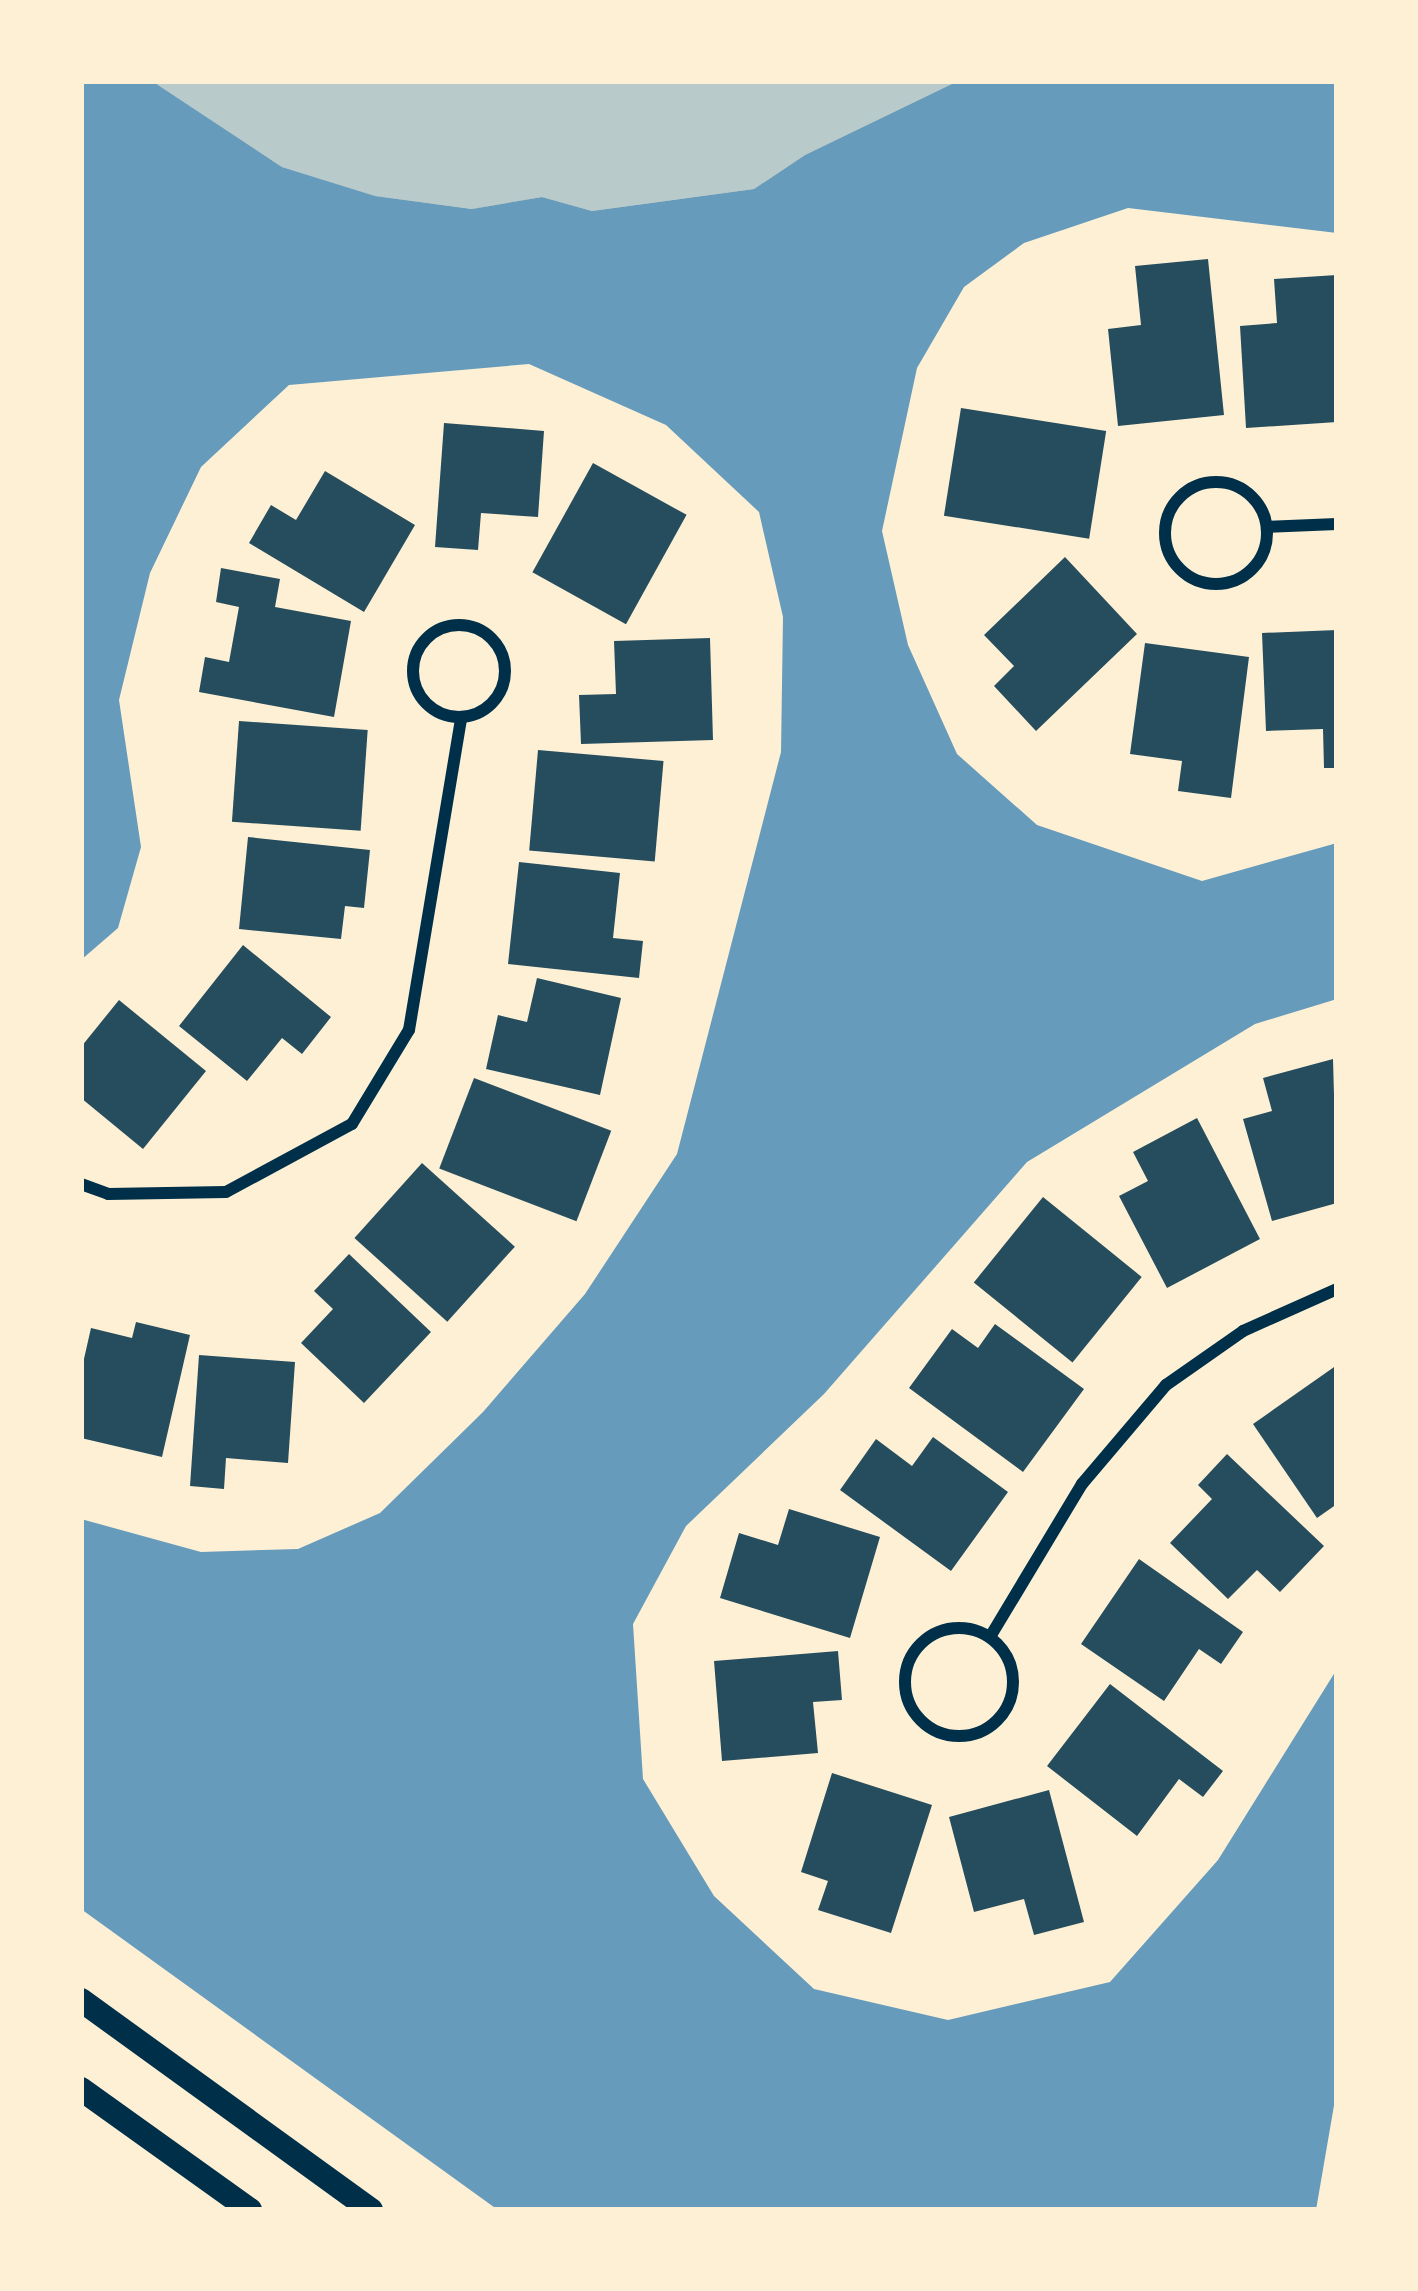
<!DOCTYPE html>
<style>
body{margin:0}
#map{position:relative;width:1418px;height:2291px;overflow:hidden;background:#fdf0d5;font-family:"Alegreya Sans",sans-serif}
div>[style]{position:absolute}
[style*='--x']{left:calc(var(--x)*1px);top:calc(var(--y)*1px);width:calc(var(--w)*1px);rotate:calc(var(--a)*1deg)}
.green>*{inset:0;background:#b9caca}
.water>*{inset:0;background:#669bbc}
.building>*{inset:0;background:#264d5e;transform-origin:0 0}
.minor>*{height:12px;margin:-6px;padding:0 6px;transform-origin:6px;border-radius:6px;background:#003049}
.minor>.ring{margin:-6px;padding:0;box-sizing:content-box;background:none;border:12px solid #003049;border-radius:50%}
.secondary>*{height:24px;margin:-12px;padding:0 12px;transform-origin:12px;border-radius:12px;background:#003049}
span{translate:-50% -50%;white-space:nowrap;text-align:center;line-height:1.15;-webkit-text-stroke:9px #fdf0d5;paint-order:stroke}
.frame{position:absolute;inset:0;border:84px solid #fdf0d5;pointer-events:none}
</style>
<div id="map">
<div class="green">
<div style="clip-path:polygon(152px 81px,958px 81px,805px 155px,754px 189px,592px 211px,542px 197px,473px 209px,374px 196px,282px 167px)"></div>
</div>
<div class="water">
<div style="clip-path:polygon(81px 81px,152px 81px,282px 167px,375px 196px,472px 209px,542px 197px,592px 211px,754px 189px,805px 155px,958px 81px,1337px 81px,1337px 233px,1128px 208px,1024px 243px,964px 287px,917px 368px,882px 531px,908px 645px,957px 754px,1037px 825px,1202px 881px,1337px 843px,1337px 999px,1255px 1024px,1027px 1162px,824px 1394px,686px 1526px,633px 1624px,643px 1779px,714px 1896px,814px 1989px,948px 2020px,1110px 1982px,1218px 1860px,1337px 1669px,1337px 2088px,1316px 2210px,498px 2210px,81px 1909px,81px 1519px,201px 1552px,298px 1549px,380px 1513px,483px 1412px,585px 1294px,677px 1154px,781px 752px,783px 617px,759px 512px,666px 425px,529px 364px,289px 385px,201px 467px,150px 573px,119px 700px,141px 847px,118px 928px,81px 960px)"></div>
</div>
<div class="building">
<div style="clip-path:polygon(1208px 259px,1224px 415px,1118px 426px,1108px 329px,1141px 325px,1135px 266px)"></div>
<div style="clip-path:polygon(1337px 275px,1337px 422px,1246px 428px,1240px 326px,1277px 323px,1274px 279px)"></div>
<div style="left:961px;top:408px;width:147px;height:109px;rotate:9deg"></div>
<div style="clip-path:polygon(444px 423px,544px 431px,538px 517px,481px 513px,478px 550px,435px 547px)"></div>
<div style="left:593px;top:463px;width:107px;height:125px;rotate:29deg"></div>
<div style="clip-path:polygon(325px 471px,415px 525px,364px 612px,249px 543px,271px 505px,296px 520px)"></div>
<div style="clip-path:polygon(1065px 557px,1137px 634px,1036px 731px,994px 686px,1014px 666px,984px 635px)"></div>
<div style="clip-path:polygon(221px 568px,280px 579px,275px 607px,351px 621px,334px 717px,199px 692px,205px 657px,229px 662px,239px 607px,216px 602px)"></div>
<div style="clip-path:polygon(1337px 630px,1337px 768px,1324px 768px,1323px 729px,1266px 731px,1262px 633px)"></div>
<div style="clip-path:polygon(710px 638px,713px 740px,581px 744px,579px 695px,616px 694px,614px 641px)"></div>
<div style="clip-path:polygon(1145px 643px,1249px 657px,1231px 798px,1178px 791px,1182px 761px,1130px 754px)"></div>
<div style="left:239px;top:721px;width:129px;height:101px;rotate:4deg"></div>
<div style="left:538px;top:750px;width:126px;height:101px;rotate:5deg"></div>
<div style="clip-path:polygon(248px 837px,370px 850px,364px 908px,345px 906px,341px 939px,239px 929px)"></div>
<div style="clip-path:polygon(519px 862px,620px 873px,613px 938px,643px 941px,639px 978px,508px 964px)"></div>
<div style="clip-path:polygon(243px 945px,331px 1017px,302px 1054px,282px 1038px,247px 1081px,179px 1026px)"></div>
<div style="clip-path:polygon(537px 978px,621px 998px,600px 1095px,486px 1069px,498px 1015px,527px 1022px)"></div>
<div style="clip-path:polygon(119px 1000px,206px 1071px,143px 1149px,81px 1098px,81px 1047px)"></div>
<div style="clip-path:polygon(1333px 1059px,1337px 1203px,1272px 1221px,1243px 1119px,1272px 1111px,1263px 1078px)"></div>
<div style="left:474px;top:1078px;width:147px;height:97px;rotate:21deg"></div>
<div style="clip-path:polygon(1197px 1118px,1260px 1239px,1167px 1288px,1119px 1196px,1148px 1181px,1133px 1152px)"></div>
<div style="left:422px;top:1163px;width:125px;height:101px;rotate:42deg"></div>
<div style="left:1043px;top:1197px;width:127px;height:110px;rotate:39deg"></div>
<div style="clip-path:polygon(349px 1254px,431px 1332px,364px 1403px,301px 1343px,333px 1309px,314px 1291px)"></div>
<div style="clip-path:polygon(136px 1322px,190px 1335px,162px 1457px,81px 1438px,81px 1372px,91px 1328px,132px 1338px)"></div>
<div style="clip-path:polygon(995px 1324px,1084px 1389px,1023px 1472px,909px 1388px,952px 1329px,978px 1348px)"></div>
<div style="clip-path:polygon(199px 1355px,295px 1362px,288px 1463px,226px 1458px,224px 1489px,190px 1486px)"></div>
<div style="clip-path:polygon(1337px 1365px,1337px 1504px,1317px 1518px,1253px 1424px)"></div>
<div style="clip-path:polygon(933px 1437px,1008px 1492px,951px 1571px,840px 1490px,876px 1439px,912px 1466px)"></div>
<div style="clip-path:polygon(1227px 1454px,1324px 1546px,1280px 1592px,1257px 1570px,1228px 1599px,1170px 1543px,1212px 1499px,1198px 1485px)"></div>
<div style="clip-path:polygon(789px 1509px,880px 1537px,850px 1638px,720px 1598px,739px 1533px,778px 1545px)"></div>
<div style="clip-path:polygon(1139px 1559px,1243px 1632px,1221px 1664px,1199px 1649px,1164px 1701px,1081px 1644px)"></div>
<div style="clip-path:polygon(838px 1651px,842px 1700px,813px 1702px,818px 1753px,722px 1761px,714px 1661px)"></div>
<div style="clip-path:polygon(1110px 1684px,1223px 1771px,1203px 1797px,1179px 1779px,1137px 1836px,1047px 1766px)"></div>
<div style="clip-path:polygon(832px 1773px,932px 1805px,891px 1933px,818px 1910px,828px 1881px,801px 1872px)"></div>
<div style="clip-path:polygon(1049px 1790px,1084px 1922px,1034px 1935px,1024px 1899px,974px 1912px,949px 1817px)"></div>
</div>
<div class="minor">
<div class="ring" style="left:1165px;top:482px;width:90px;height:90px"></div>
<div style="--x:1267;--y:527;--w:70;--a:-2.5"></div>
<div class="ring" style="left:413px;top:625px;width:80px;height:80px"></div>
<div style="--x:81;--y:1184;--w:29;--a:20"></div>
<div style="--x:108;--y:1194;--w:118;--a:-1"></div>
<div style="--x:226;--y:1192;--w:143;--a:-28.4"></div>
<div style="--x:352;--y:1124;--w:110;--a:-58.8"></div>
<div style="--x:409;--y:1030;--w:316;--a:-80.5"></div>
<div class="ring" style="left:905px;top:1628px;width:96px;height:96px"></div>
<div style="--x:990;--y:1637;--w:179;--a:-59"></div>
<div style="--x:1082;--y:1484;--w:130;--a:-49.7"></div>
<div style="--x:1166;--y:1385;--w:94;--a:-35"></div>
<div style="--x:1243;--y:1331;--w:103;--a:-24.1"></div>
</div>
<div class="secondary">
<div style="--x:81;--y:2000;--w:358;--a:35.9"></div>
<div style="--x:81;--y:2089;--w:208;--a:35.6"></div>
</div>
<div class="frame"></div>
</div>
